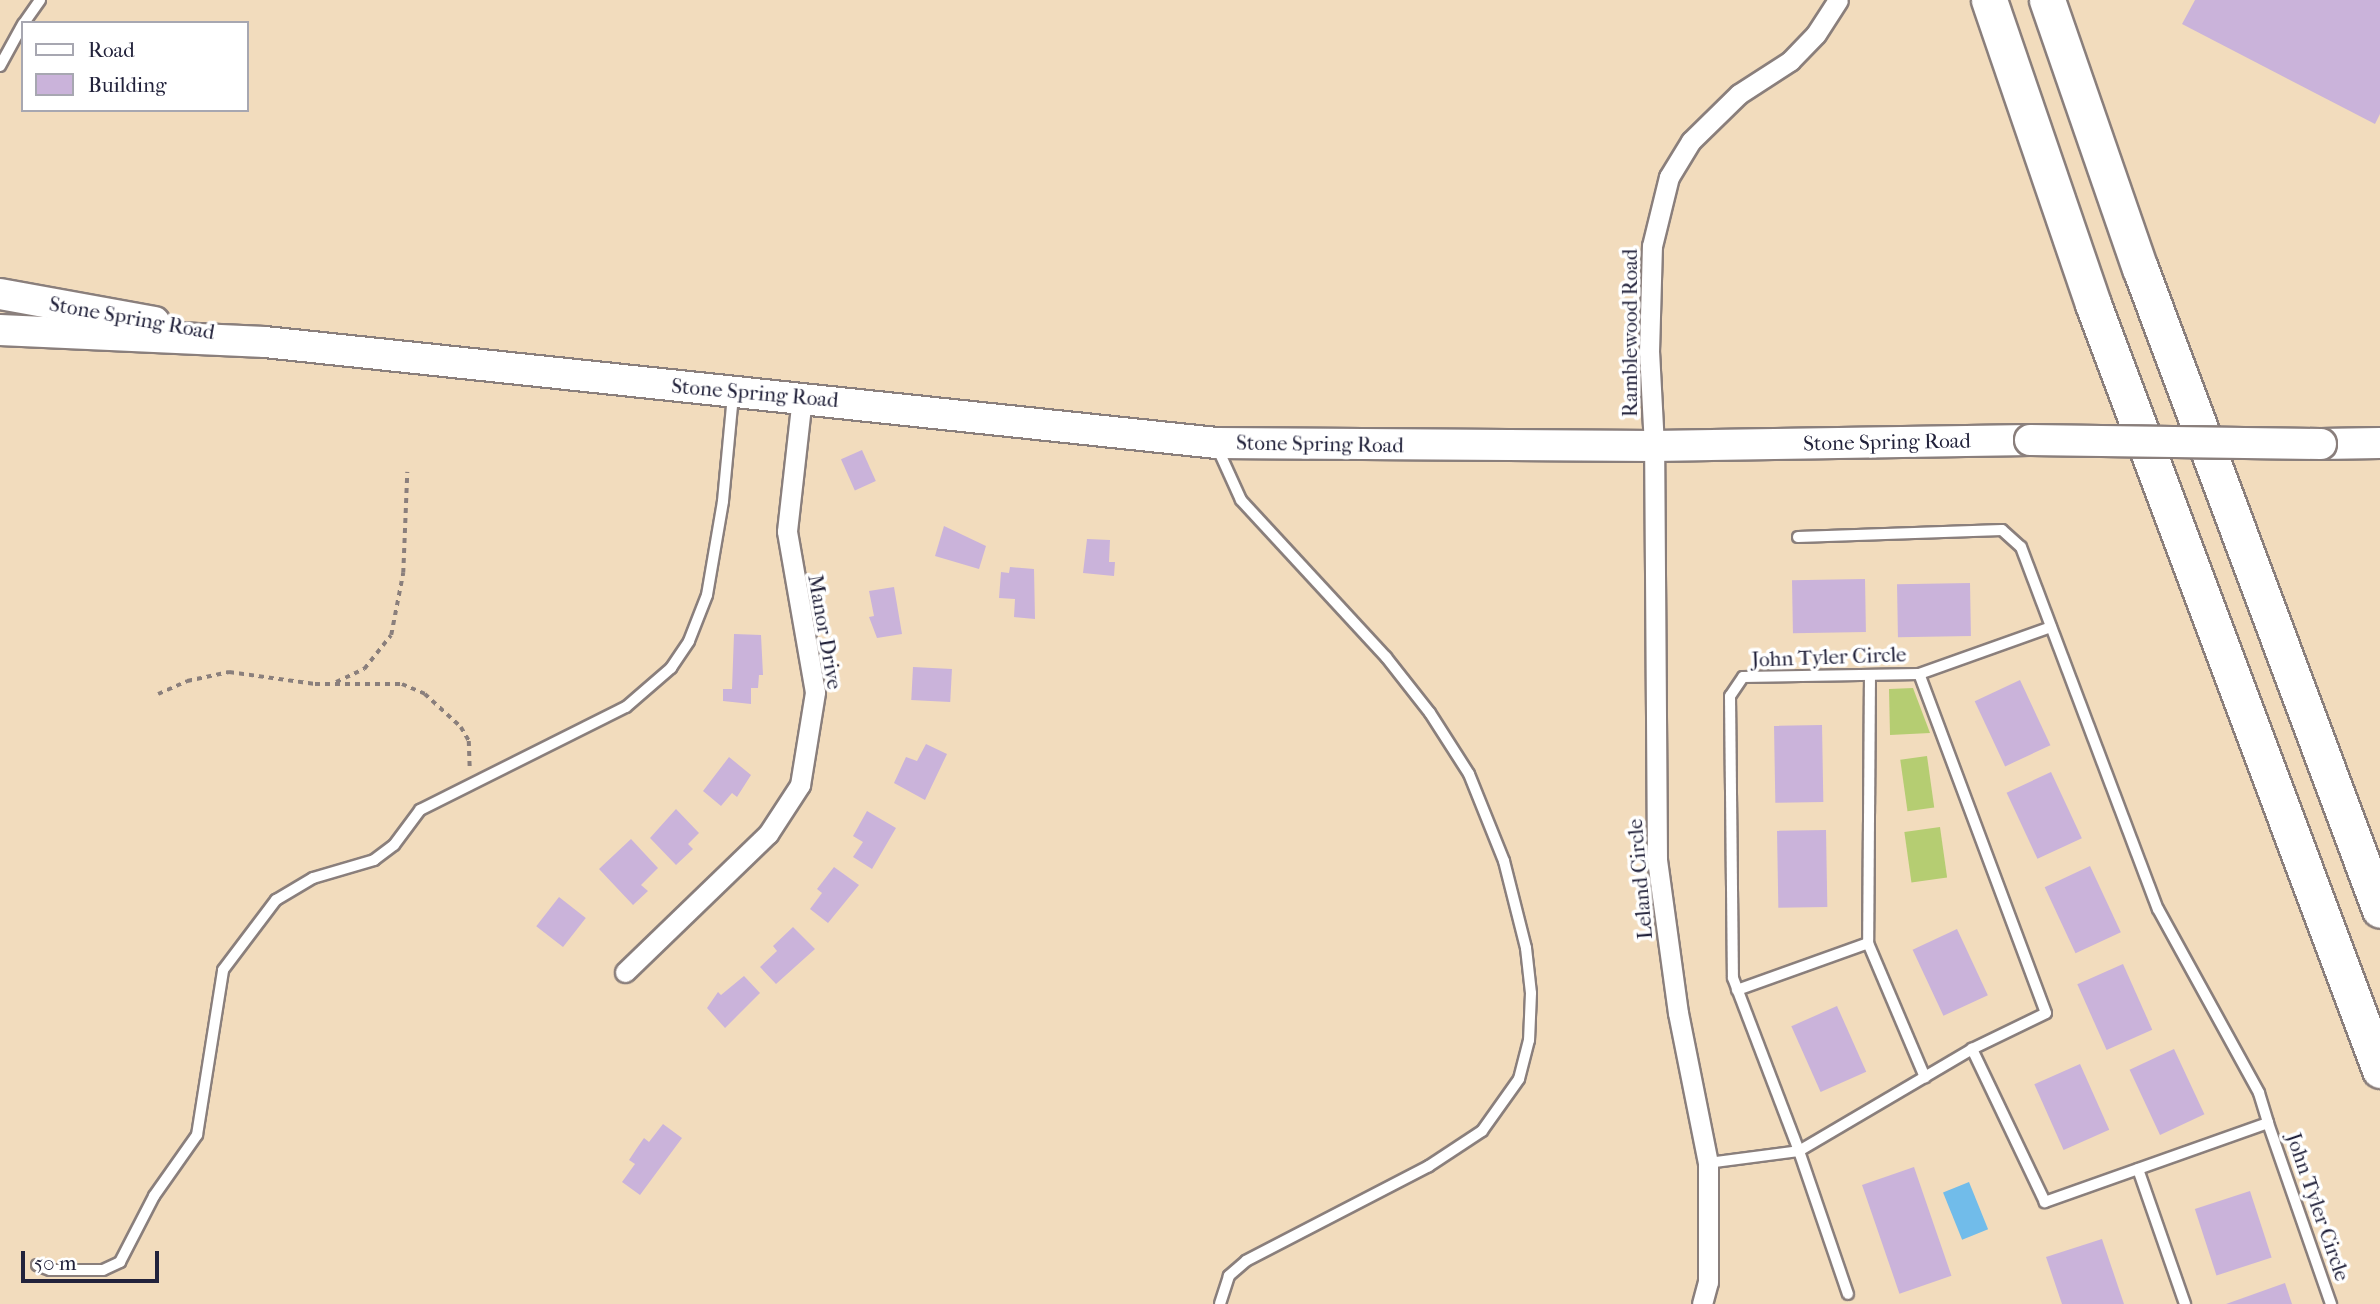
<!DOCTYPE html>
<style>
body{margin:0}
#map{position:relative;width:2380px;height:1304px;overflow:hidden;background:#f2dcbd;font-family:"IM FELL French Canon",serif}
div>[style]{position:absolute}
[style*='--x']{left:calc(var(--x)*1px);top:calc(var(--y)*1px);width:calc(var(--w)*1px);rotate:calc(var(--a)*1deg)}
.green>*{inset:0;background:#b5cd72;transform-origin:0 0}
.water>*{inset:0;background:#71bcea;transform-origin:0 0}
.building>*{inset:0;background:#cab3da;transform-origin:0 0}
.path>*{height:3.5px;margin-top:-1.75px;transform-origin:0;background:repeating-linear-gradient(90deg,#8a7f7c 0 5px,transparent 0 10px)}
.roads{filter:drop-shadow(2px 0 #8a7f7c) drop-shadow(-2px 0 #8a7f7c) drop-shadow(0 2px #8a7f7c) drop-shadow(0 -2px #8a7f7c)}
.service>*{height:10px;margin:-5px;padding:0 5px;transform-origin:5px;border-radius:5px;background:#fff}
.minor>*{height:19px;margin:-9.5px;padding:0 9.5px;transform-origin:9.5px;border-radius:9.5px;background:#fff}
.primary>*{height:30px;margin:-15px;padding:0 15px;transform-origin:15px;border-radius:15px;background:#fff}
.motorway>*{height:35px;margin:-17.5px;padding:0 17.5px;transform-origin:17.5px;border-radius:17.5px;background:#fff}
.bridges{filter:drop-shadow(2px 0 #8a7f7c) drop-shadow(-2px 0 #8a7f7c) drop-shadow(0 2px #8a7f7c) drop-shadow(0 -2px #8a7f7c)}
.primary-bridge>*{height:30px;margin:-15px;padding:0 15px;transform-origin:15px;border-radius:15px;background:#fff}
span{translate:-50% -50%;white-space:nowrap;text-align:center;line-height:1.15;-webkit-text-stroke:7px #fff;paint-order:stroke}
.street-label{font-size:21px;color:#22223b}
.legend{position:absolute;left:21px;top:21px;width:228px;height:91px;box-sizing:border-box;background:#fff;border:2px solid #a7a7b1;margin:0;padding:9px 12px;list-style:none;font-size:21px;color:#22223b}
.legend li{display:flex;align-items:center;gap:14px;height:35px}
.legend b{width:35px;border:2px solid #a7a7b1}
.scale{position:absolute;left:21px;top:1251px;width:138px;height:32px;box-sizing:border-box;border:4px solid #22223b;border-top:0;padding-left:9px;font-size:21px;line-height:24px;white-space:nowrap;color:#22223b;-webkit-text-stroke:5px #fff;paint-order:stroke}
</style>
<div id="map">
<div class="green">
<div style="clip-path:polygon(1913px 688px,1930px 733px,1890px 735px,1889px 689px)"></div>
<div style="left:1927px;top:756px;width:52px;height:27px;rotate:82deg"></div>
<div style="left:1940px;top:827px;width:51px;height:36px;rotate:82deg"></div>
</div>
<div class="water">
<div style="left:1969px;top:1182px;width:51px;height:28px;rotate:68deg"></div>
</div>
<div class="building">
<div style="clip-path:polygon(2195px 0,2380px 0,2380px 114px,2375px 124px,2182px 24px)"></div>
<div style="left:862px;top:450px;width:34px;height:23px;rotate:66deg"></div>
<div style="clip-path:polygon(944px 526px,986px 546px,979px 569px,935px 556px)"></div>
<div style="clip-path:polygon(1087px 539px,1110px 540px,1109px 562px,1115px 562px,1114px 576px,1083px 573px)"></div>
<div style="clip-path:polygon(1010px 567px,1034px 569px,1035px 619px,1014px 617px,1015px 599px,999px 598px,1001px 572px,1009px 573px)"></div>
<div style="left:1865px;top:579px;width:53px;height:73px;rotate:89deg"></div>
<div style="left:1970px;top:583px;width:53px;height:73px;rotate:89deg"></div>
<div style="clip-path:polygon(894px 587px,902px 634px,877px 638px,869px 617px,874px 616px,869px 591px)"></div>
<div style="clip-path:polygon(734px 634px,761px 635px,763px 675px,759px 675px,758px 688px,751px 688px,751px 704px,723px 701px,723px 689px,732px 689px)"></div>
<div style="left:913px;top:667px;width:39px;height:33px;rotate:3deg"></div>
<div style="left:2020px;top:680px;width:72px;height:50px;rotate:65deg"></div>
<div style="left:1822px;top:725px;width:77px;height:48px;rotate:89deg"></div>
<div style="clip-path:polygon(926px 744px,947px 754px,925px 800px,894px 783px,906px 757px,917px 761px)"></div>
<div style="clip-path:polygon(729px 757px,751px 775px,737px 797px,732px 793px,721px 806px,703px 791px)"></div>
<div style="left:2051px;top:772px;width:73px;height:49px;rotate:65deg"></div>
<div style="clip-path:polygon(676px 809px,699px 833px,688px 844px,693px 849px,676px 865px,650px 838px)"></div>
<div style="clip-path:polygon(867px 811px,896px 828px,872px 869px,853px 857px,863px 842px,853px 836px)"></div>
<div style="left:1826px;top:830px;width:77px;height:49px;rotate:89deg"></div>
<div style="clip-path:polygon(631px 839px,658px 868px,641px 885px,648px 891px,633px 905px,599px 869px)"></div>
<div style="left:2090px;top:866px;width:73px;height:50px;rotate:65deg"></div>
<div style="clip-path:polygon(834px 867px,859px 885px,828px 923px,810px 909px,822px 893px,817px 889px)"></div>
<div style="left:559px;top:897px;width:34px;height:37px;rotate:38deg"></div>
<div style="clip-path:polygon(793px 927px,815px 949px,776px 984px,760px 967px,777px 951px,773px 946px)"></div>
<div style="left:1957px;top:929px;width:73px;height:49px;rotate:65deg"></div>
<div style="left:2123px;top:964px;width:72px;height:50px;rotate:66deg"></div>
<div style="clip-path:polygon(744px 976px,760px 993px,725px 1028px,707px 1008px,718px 992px,721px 995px)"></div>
<div style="left:1837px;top:1006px;width:72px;height:50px;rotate:66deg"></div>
<div style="left:2174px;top:1049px;width:72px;height:49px;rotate:65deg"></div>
<div style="left:2080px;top:1064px;width:72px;height:50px;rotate:66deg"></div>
<div style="clip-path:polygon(663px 1124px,682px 1138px,640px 1195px,622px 1182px,635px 1164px,629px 1160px,637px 1148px,644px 1138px,649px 1142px)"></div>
<div style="left:1914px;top:1167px;width:115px;height:55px;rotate:71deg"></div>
<div style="left:2250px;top:1191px;width:70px;height:58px;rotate:72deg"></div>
<div style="clip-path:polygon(2102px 1239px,2124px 1304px,2062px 1304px,2046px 1257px)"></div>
<div style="clip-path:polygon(2285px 1283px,2292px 1304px,2226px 1304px)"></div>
</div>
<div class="path">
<div style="--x:336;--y:682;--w:31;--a:-25"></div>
<div style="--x:364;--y:669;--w:43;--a:-51.5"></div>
<div style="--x:391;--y:635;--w:63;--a:-79"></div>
<div style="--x:403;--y:573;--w:101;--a:-87.7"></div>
<div style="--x:158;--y:694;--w:32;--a:-24"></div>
<div style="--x:187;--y:681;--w:43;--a:-12.1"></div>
<div style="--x:229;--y:672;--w:87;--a:7.9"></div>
<div style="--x:315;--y:684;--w:87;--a:0"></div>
<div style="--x:402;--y:684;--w:25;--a:23"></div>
<div style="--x:425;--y:694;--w:49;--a:42.5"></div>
<div style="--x:461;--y:727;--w:16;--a:60"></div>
<div style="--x:469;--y:741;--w:30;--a:88"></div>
</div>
<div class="roads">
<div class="service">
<div style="--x:24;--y:23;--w:28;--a:-55"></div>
<div style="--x:0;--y:66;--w:48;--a:-61.3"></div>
<div style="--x:1217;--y:447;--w:58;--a:65.6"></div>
<div style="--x:1241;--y:500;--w:214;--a:47.3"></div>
<div style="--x:1386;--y:657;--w:71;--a:51.8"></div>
<div style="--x:1430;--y:713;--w:72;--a:57.4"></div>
<div style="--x:1469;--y:774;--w:94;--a:68.1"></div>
<div style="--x:1504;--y:861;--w:90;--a:75.8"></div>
<div style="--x:1526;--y:948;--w:45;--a:83.7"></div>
<div style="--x:1531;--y:993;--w:47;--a:92.4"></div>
<div style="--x:1529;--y:1040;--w:40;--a:104.4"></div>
<div style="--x:1519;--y:1079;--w:64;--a:125.4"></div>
<div style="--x:1482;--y:1131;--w:64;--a:146.6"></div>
<div style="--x:1429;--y:1166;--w:206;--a:152.6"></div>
<div style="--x:1246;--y:1261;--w:23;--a:139"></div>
<div style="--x:1229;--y:1276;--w:29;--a:108"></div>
<div style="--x:1798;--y:537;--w:204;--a:-2"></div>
<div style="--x:2002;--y:530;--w:25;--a:42"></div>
<div style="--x:2021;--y:547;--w:387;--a:69.3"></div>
<div style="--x:2158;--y:909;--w:210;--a:61.2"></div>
<div style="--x:2259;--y:1093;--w:31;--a:73"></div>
<div style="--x:2268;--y:1123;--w:237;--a:160.5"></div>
<div style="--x:2045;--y:1202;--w:170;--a:-115.5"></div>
<div style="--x:1919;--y:674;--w:140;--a:-19.6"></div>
<div style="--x:1870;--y:675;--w:268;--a:90.4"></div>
<div style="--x:1868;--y:943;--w:146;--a:67"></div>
<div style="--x:1737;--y:990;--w:139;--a:-19.7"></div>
<div style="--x:2268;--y:1123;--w:192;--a:70.8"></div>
<div style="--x:1708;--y:1163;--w:92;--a:-7.5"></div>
<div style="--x:1799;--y:1151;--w:201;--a:-30.5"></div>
<div style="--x:1972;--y:1049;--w:82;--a:-25.9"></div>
<div style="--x:2046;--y:1013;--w:362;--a:-110.5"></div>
<div style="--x:1919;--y:674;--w:176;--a:179"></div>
<div style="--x:1743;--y:677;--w:23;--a:124"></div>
<div style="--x:1730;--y:696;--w:282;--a:89.4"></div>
<div style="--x:1733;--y:978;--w:185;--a:69.1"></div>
<div style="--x:1799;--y:1151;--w:151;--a:71.1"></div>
<div style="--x:2138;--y:1169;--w:143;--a:70.8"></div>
<div style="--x:37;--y:1265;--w:14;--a:21"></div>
<div style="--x:50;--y:1270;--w:53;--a:0"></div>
<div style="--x:103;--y:1270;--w:19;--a:-25"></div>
<div style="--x:120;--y:1262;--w:74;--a:-62.7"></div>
<div style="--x:154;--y:1196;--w:75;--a:-54.8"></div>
<div style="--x:197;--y:1135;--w:167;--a:-81"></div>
<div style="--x:223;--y:970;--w:88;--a:-52.9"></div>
<div style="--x:276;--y:900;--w:43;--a:-30.7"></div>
<div style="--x:313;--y:878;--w:64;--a:-16.4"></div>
<div style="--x:374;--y:860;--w:25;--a:-37"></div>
<div style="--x:394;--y:845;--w:44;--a:-53.4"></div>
<div style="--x:420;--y:810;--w:230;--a:-26.6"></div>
<div style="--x:626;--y:707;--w:60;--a:-40.9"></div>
<div style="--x:671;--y:668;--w:32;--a:-56"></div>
<div style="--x:689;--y:641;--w:49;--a:-68.6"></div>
<div style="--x:707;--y:595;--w:95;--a:-80.3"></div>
<div style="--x:723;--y:501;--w:106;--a:-84.6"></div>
</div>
<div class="minor">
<div style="--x:625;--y:972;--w:199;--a:-44"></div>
<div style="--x:768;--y:834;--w:59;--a:-56.9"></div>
<div style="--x:800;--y:785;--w:94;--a:-80.8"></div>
<div style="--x:815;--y:692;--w:163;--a:-99.9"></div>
<div style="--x:787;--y:531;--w:135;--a:-83.6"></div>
<div style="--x:1702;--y:1304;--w:23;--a:-75"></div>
<div style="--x:1708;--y:1282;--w:119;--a:-90"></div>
<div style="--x:1708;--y:1163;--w:153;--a:-101.3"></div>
<div style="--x:1678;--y:1013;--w:155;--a:-97.8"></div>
<div style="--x:1657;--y:859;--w:413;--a:-90.4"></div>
<div style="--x:1654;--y:446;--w:94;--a:-93"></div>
<div style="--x:1649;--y:352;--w:106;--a:-88.4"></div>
<div style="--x:1652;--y:246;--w:71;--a:-76.2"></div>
<div style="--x:1669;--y:177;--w:42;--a:-58.6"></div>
<div style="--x:1691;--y:141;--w:67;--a:-44.4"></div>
<div style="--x:1739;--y:94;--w:61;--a:-32.9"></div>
<div style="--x:1790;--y:61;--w:37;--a:-46"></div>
<div style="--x:1816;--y:34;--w:40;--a:-57.1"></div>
</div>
<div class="primary">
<div style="--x:0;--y:294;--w:157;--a:10.3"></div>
<div style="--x:0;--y:330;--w:265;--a:2.6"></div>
<div style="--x:265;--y:342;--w:957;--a:6.06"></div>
<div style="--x:1217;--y:443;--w:437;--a:0.4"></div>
<div style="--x:1654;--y:446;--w:376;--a:-0.9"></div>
<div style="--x:2321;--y:444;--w:59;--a:-1"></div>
</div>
<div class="motorway">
<div style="--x:1989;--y:0;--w:321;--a:71.1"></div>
<div style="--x:2093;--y:304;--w:818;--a:69.46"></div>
<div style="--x:2047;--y:0;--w:284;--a:70.9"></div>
<div style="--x:2140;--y:268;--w:685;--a:69.5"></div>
</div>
</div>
<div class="bridges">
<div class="primary-bridge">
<div style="--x:2030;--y:440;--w:291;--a:0.8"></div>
</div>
</div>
<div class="street-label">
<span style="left:132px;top:318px;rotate:10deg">Stone Spring Road</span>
<span style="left:1630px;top:333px;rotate:-90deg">Ramblewood Road</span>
<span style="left:755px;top:393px;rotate:5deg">Stone Spring Road</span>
<span style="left:1887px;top:442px;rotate:-1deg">Stone Spring Road</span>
<span style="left:1320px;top:444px;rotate:1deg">Stone Spring Road</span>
<span style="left:825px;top:632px;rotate:80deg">Manor Drive</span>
<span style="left:1829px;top:657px;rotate:-2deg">John Tyler Circle</span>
<span style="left:1640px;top:879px;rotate:-95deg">Leland Circle</span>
<span style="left:2318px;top:1207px;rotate:71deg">John Tyler Circle</span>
</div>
<ul class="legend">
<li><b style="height:9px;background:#fff"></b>Road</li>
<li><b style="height:19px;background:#cab3da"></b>Building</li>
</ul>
<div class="scale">50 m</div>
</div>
